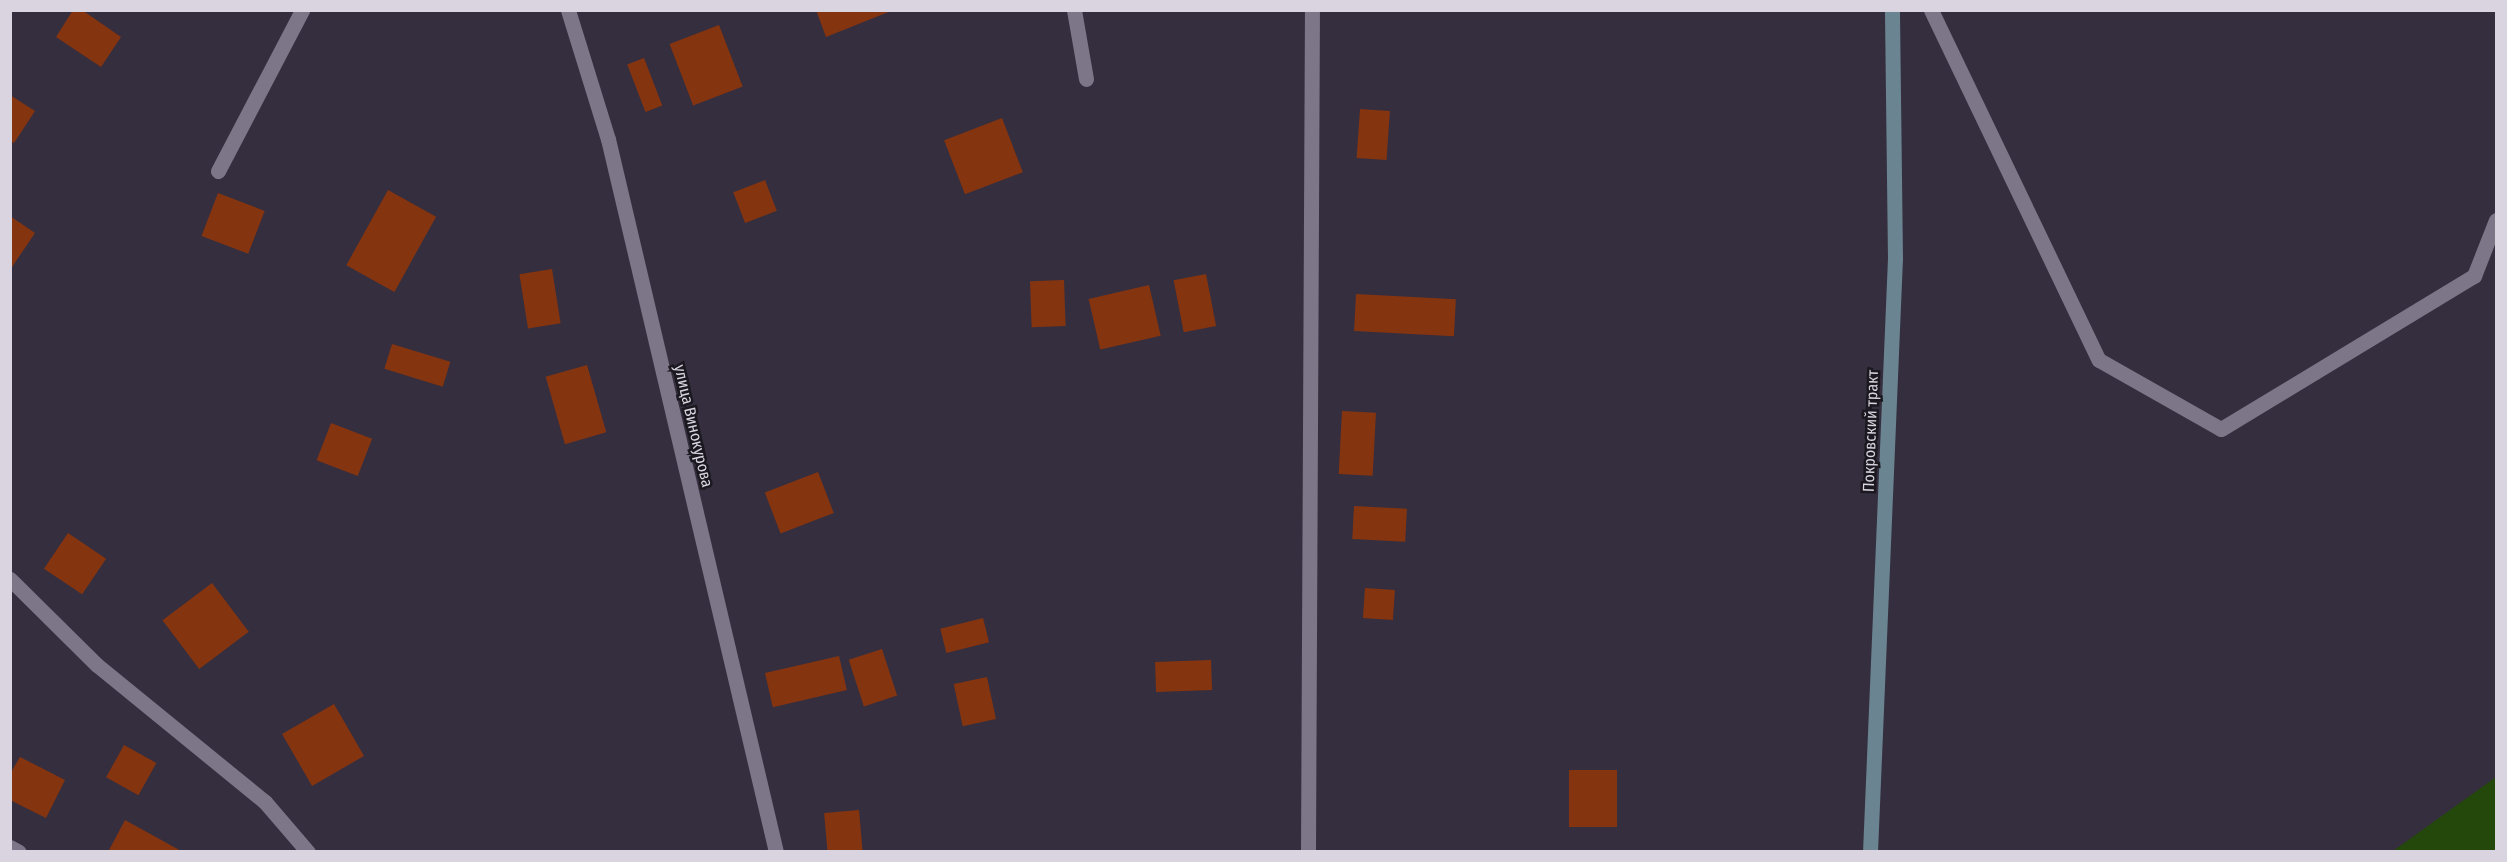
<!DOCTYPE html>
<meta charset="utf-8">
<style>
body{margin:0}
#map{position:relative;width:2507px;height:862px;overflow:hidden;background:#352e3e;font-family:"Fira Sans Condensed",sans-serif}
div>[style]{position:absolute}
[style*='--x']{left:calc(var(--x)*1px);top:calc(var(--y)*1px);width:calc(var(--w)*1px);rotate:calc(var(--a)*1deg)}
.green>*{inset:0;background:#24480c}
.building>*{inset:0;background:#853410;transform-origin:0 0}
.street>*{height:15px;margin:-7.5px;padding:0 7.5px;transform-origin:7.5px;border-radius:7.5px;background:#7d7588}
.secondary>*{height:15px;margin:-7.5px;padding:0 7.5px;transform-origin:7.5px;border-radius:7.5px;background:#6a8491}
span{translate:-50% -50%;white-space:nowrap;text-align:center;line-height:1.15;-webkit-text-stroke:5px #1b181f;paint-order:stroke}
.street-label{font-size:16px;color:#d9d4df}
.frame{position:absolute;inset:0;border:12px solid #d9d4df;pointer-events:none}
</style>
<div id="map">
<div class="green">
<div style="clip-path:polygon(2496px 777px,2496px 851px,2393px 851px)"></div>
</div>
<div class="building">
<div style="clip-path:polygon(73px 10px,82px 10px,121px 37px,101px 67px,56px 37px)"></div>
<div style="clip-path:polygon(816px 10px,891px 10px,891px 11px,826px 37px)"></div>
<div style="left:719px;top:25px;width:66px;height:53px;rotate:69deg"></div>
<div style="left:644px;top:58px;width:51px;height:18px;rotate:69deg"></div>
<div style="clip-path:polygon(10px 95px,35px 111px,14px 143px,10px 141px)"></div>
<div style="left:1360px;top:109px;width:30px;height:49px;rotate:4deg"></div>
<div style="left:1002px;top:118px;width:58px;height:62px;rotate:69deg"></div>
<div style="left:765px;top:180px;width:33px;height:34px;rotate:69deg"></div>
<div style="left:388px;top:190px;width:55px;height:86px;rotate:29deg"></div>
<div style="left:218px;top:193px;width:50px;height:46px;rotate:21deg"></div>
<div style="clip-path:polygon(10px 216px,35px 233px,10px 270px)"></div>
<div style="left:552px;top:269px;width:55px;height:33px;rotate:81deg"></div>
<div style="left:1206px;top:274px;width:53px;height:33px;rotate:79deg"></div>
<div style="left:1064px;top:280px;width:46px;height:34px;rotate:88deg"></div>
<div style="left:1149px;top:285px;width:52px;height:62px;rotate:77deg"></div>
<div style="left:1356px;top:294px;width:100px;height:37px;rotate:3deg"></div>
<div style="left:392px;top:344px;width:61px;height:26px;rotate:17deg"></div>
<div style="left:587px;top:365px;width:70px;height:43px;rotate:74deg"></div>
<div style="left:1342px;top:411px;width:34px;height:63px;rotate:3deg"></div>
<div style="left:331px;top:423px;width:44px;height:40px;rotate:21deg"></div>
<div style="left:818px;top:472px;width:44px;height:57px;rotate:69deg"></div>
<div style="left:1354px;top:506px;width:53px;height:33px;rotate:3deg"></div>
<div style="left:68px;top:533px;width:46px;height:43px;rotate:34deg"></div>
<div style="left:212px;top:583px;width:61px;height:62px;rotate:53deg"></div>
<div style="left:1365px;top:588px;width:30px;height:30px;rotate:4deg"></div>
<div style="left:983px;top:618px;width:25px;height:44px;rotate:76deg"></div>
<div style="left:882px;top:649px;width:49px;height:35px;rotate:72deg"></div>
<div style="left:839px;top:656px;width:35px;height:76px;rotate:77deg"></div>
<div style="left:1211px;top:660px;width:30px;height:56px;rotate:88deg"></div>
<div style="left:987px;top:677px;width:43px;height:34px;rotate:78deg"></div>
<div style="left:334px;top:704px;width:60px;height:60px;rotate:60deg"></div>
<div style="left:124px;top:745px;width:37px;height:37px;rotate:29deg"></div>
<div style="clip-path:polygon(20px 757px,65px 780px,46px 818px,10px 800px,10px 774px)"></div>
<div style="left:1617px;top:770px;width:57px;height:48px;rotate:90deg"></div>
<div style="left:859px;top:810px;width:42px;height:35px;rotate:85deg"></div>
<div style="clip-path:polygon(125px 820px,183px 852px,108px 852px)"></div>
</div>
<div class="street">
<div style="--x:568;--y:10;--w:135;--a:72.8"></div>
<div style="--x:608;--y:139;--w:733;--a:76.74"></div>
<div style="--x:1074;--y:10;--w:70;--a:80.1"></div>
<div style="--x:1931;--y:10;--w:388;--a:64.4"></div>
<div style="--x:2099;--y:360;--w:140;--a:29.5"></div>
<div style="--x:2221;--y:429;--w:296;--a:-31.2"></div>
<div style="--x:2474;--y:276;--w:60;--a:-68.6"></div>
<div style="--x:218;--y:171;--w:182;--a:-62.4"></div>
<div style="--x:10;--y:579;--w:122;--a:44.7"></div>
<div style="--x:97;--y:665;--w:217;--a:39.2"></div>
<div style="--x:265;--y:802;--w:66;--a:49.3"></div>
<div style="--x:10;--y:847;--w:10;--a:29"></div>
<div style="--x:1308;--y:852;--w:842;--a:-89.73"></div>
</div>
<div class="secondary">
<div style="--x:1870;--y:852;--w:594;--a:-87.59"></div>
<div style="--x:1895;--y:259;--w:249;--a:-90.7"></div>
</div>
<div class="street-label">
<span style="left:693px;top:426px;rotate:77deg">улица Винокурова</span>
<span style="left:1871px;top:431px;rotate:-88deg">Покровский тракт</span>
</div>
<div class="frame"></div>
</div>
